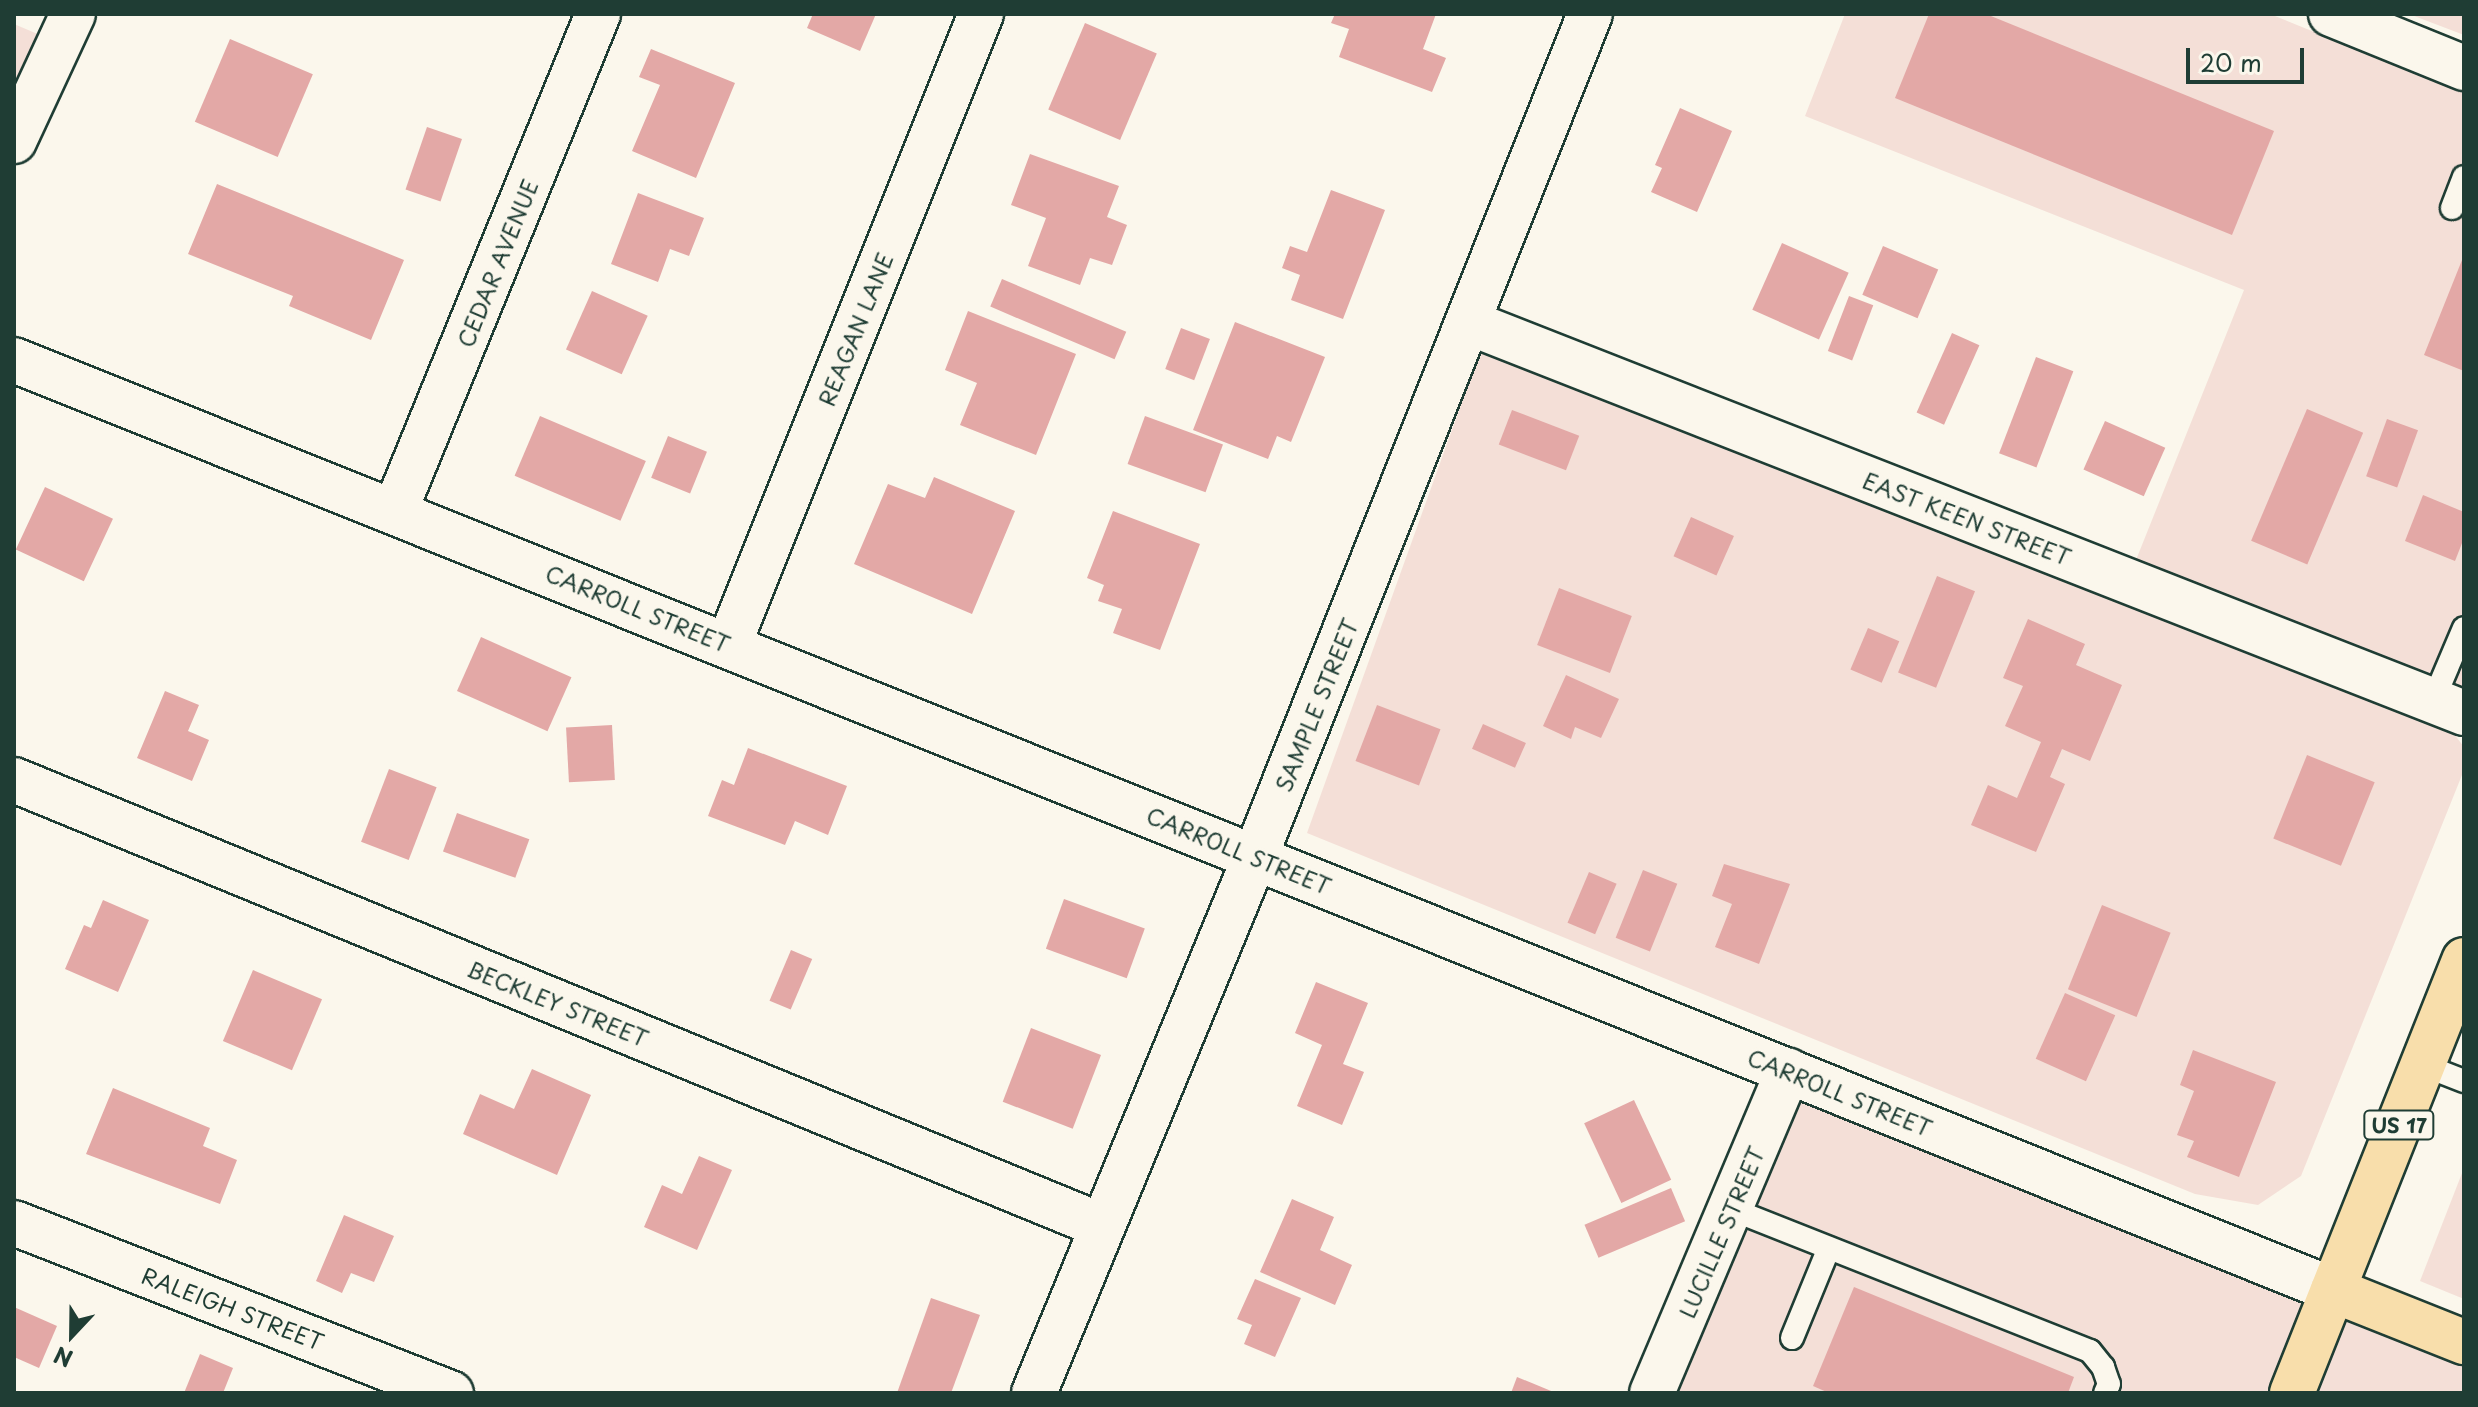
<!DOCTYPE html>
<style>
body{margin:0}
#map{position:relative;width:2478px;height:1407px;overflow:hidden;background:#fbf7ec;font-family:"Playpen Sans",sans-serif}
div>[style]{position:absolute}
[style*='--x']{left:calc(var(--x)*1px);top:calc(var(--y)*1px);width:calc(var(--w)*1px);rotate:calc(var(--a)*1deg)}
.built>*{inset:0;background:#f4dfd7}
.building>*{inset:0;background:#e3a8a6;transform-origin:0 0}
.roads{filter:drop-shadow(2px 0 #1f3d34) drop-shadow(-2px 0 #1f3d34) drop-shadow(0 2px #1f3d34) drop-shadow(0 -2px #1f3d34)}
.service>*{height:22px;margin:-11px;padding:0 11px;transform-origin:11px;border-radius:11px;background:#fbf7ec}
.minor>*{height:44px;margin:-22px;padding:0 22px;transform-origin:22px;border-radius:22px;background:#fbf7ec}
.tertiary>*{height:44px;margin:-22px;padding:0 22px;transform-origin:22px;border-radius:22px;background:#fbf7ec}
.secondary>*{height:44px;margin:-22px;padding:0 22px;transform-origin:22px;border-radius:22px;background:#fbf7ec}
.primary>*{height:44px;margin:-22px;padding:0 22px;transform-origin:22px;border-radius:22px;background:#f8deab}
span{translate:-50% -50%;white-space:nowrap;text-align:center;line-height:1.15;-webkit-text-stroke:6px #fbf7ec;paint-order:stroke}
.shield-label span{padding:2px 6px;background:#fbf7ec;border:2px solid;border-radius:6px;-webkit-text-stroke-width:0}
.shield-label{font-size:20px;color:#1f3d34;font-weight:700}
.street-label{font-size:22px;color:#1f3d34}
.frame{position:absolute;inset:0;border:16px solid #1f3d34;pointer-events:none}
.north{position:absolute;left:32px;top:1295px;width:80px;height:80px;-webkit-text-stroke:6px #fbf7ec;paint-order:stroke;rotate:202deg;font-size:22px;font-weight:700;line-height:32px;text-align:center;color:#1f3d34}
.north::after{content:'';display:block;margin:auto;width:28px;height:36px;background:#1f3d34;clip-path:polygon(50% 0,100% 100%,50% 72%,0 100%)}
.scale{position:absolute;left:2186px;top:48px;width:118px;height:36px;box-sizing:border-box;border:4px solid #1f3d34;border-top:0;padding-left:10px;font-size:24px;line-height:28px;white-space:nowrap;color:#1f3d34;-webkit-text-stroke:6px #fbf7ec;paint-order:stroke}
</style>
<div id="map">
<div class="built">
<div style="clip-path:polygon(1845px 14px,2270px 14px,2464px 93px,2464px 688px,2136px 560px,2244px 290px,1805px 116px)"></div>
<div style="clip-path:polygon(2409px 14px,2464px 14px,2464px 35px)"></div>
<div style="clip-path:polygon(14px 24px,40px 35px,14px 88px)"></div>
<div style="clip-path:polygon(1480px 352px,2454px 734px,2464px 747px,2464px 770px,2301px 1176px,2258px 1205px,2195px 1194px,1307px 833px)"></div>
<div style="clip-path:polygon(1799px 1101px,2306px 1304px,2270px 1393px,1675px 1393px)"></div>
<div style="clip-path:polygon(2464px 1168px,2464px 1299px,2420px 1281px)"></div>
<div style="clip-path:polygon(2344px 1319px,2464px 1367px,2464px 1393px,2314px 1393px)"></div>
</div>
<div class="building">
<div style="clip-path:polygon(813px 14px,876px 14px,860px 51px,807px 28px)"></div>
<div style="clip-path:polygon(1335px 14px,1436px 14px,1423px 49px,1446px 58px,1432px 92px,1339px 57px,1349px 29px,1331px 23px)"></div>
<div style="clip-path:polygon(1929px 14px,1986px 14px,2274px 131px,2232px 235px,1895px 98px)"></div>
<div style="left:1085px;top:23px;width:78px;height:94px;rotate:23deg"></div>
<div style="left:230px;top:39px;width:90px;height:90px;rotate:23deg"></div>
<div style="clip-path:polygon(651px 49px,735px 83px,696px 178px,632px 151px,660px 85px,639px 77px)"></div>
<div style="clip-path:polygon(1680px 108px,1732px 131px,1697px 212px,1651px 192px,1662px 168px,1655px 165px)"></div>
<div style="left:427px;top:127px;width:37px;height:66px;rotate:19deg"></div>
<div style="clip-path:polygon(1030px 154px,1119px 186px,1107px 217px,1127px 225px,1112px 265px,1090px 258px,1080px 285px,1028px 266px,1046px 218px,1011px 205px)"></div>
<div style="clip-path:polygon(217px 184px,404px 260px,371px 340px,289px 306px,293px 296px,188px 254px)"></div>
<div style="clip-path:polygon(1331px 190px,1385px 210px,1343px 319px,1291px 300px,1300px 275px,1282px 268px,1290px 246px,1307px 252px)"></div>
<div style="clip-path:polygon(638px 193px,704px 218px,689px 256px,670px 249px,658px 282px,611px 264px)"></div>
<div style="left:1782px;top:243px;width:73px;height:73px;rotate:24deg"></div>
<div style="left:1883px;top:246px;width:60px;height:53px;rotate:23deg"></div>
<div style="clip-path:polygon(2464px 255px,2464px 371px,2424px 355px)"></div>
<div style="left:1002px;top:279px;width:135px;height:30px;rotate:23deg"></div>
<div style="left:592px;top:291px;width:61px;height:64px;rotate:24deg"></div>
<div style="left:1849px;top:296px;width:26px;height:59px;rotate:21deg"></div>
<div style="clip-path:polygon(968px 311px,1076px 354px,1036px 455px,960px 425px,977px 383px,945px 370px)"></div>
<div style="clip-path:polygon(1235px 322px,1325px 357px,1291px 442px,1277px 436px,1268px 459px,1193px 430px)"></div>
<div style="left:1181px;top:328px;width:31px;height:44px;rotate:21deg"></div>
<div style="left:1952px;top:333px;width:30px;height:87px;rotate:24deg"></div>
<div style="left:2036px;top:357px;width:40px;height:103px;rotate:21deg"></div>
<div style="left:2307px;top:409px;width:61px;height:143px;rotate:23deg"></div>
<div style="left:1512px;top:410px;width:72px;height:37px;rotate:21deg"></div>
<div style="left:540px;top:416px;width:115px;height:65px;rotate:23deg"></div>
<div style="left:1145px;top:416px;width:83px;height:51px;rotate:20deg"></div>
<div style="left:2387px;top:419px;width:33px;height:61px;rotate:20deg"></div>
<div style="left:2105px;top:421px;width:66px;height:53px;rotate:24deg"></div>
<div style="left:668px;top:436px;width:42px;height:45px;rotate:22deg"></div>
<div style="clip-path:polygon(934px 477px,1015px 511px,972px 614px,854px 564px,888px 484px,925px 498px)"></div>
<div style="left:45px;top:487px;width:75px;height:69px;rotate:25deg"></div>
<div style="clip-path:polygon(2423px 495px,2464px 512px,2464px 538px,2455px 561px,2405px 541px)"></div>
<div style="clip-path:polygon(1113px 511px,1200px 544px,1160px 650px,1113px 633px,1122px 609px,1098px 601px,1104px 585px,1087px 578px)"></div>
<div style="left:1691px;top:517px;width:47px;height:43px;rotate:24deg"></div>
<div style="left:1937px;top:576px;width:41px;height:104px;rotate:22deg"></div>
<div style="left:1559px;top:588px;width:78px;height:61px;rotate:21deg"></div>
<div style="clip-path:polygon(2028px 619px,2085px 644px,2076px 665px,2122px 685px,2090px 761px,2062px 749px,2050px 777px,2065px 784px,2036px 852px,1971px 825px,1988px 785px,2017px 798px,2041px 742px,2005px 726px,2023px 686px,2003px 678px)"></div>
<div style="left:1868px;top:628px;width:34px;height:45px;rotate:23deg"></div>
<div style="left:481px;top:637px;width:99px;height:59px;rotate:24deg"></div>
<div style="clip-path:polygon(1566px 675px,1619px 699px,1601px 738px,1575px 727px,1571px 739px,1543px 726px)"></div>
<div style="clip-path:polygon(165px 691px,199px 705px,188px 731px,209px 740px,192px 781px,137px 758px)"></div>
<div style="left:1377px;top:705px;width:68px;height:60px;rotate:21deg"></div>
<div style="left:1483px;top:724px;width:47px;height:27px;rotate:24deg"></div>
<div style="left:612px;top:725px;width:55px;height:46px;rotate:87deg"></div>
<div style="clip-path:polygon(748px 748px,847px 786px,828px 835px,795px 821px,785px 845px,708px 816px,722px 780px,734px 785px)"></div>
<div style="left:2307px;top:755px;width:73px;height:90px;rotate:22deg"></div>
<div style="left:389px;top:769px;width:51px;height:78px;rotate:21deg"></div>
<div style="left:457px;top:813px;width:77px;height:41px;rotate:20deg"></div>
<div style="clip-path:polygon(1724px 864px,1790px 884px,1759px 964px,1715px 947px,1732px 904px,1712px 896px)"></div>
<div style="left:1643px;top:870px;width:37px;height:73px;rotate:22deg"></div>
<div style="left:1589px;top:872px;width:30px;height:55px;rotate:23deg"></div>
<div style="left:1064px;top:899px;width:86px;height:53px;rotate:20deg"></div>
<div style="clip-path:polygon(103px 900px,149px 920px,118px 992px,65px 969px,84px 925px,91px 928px)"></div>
<div style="left:2102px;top:905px;width:74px;height:91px;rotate:22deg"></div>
<div style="left:791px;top:950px;width:23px;height:55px;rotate:23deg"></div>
<div style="left:253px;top:970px;width:75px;height:77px;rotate:23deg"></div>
<div style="clip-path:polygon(1316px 982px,1368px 1003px,1343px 1064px,1364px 1072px,1342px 1125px,1297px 1106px,1322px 1045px,1295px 1033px)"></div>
<div style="left:2065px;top:993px;width:55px;height:72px;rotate:24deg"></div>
<div style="left:1031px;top:1028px;width:75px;height:79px;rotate:21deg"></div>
<div style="clip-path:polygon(2193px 1050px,2276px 1082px,2239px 1177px,2187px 1157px,2194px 1141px,2177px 1135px,2194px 1091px,2180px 1085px)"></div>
<div style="clip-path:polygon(532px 1069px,591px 1095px,557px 1175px,463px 1134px,480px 1094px,514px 1109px)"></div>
<div style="clip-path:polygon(113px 1088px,210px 1128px,203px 1146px,237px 1160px,220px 1204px,86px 1154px)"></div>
<div style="left:1634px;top:1100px;width:88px;height:55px;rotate:65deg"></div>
<div style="clip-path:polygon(699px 1156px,732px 1170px,697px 1250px,644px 1227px,662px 1185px,682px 1194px)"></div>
<div style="left:1671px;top:1188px;width:36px;height:94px;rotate:67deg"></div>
<div style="clip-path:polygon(1292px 1199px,1334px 1217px,1320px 1250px,1352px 1265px,1335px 1305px,1260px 1272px)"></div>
<div style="clip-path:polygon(344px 1215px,394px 1236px,374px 1282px,351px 1273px,342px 1293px,316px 1281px)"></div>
<div style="clip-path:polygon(1255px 1279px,1301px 1298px,1275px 1357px,1244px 1344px,1252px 1325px,1237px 1319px)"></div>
<div style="clip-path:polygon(1854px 1287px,2074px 1377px,2068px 1393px,1829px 1393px,1813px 1386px)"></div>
<div style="clip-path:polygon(931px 1298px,980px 1315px,951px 1393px,897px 1393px)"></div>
<div style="clip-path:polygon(14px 1307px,57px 1326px,39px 1368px,14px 1357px)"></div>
<div style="clip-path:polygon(200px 1354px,233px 1368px,223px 1393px,184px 1393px)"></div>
<div style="clip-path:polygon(1517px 1377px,1556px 1393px,1511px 1393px)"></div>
</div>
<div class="roads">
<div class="service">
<div style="--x:2452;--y:208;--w:33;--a:-69"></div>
<div style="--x:2433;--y:701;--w:79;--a:-67"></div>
<div style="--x:2423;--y:1065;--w:44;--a:21.3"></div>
<div style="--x:1731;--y:1209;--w:386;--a:21.6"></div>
<div style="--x:2090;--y:1351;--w:21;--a:51"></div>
<div style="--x:2103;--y:1367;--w:18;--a:71"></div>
<div style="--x:2109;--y:1384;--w:10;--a:114"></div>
<div style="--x:1792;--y:1338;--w:97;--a:-67.7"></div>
</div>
<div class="minor">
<div style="--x:2331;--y:14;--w:144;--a:22.1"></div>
<div style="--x:1470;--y:323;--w:1068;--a:21.42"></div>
<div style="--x:395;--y:511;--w:537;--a:-67.78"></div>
<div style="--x:729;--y:644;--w:679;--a:-68.2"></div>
<div style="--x:14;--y:780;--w:1176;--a:22.29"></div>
<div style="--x:14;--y:1223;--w:469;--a:21.3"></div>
<div style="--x:1034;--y:1393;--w:580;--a:-67.59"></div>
<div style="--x:1255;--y:857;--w:907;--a:-68.33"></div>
<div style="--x:1652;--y:1393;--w:350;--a:-67.1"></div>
</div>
<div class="tertiary">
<div style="--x:14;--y:141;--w:140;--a:-65.1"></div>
</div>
<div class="secondary">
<div style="--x:14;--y:360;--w:2499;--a:21.85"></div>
</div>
<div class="primary">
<div style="--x:2333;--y:1290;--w:141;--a:21.7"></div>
<div style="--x:2292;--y:1393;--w:466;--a:-68.3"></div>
</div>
</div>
<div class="shield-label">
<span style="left:2399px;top:1125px">US 17</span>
</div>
<div class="street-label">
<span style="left:497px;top:263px;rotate:-68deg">CEDAR AVENUE</span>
<span style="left:855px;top:329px;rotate:-68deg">REAGAN LANE</span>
<span style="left:1967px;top:518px;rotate:21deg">EAST KEEN STREET</span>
<span style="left:638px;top:608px;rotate:22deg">CARROLL STREET</span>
<span style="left:1316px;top:705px;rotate:-68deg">SAMPLE STREET</span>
<span style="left:1239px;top:850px;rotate:22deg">CARROLL STREET</span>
<span style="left:558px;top:1003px;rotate:22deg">BECKLEY STREET</span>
<span style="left:1840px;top:1092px;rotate:22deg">CARROLL STREET</span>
<span style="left:1721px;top:1232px;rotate:-67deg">LUCILLE STREET</span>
<span style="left:233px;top:1308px;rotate:21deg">RALEIGH STREET</span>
</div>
<div class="frame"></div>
<div class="north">N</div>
<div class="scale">20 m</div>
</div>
